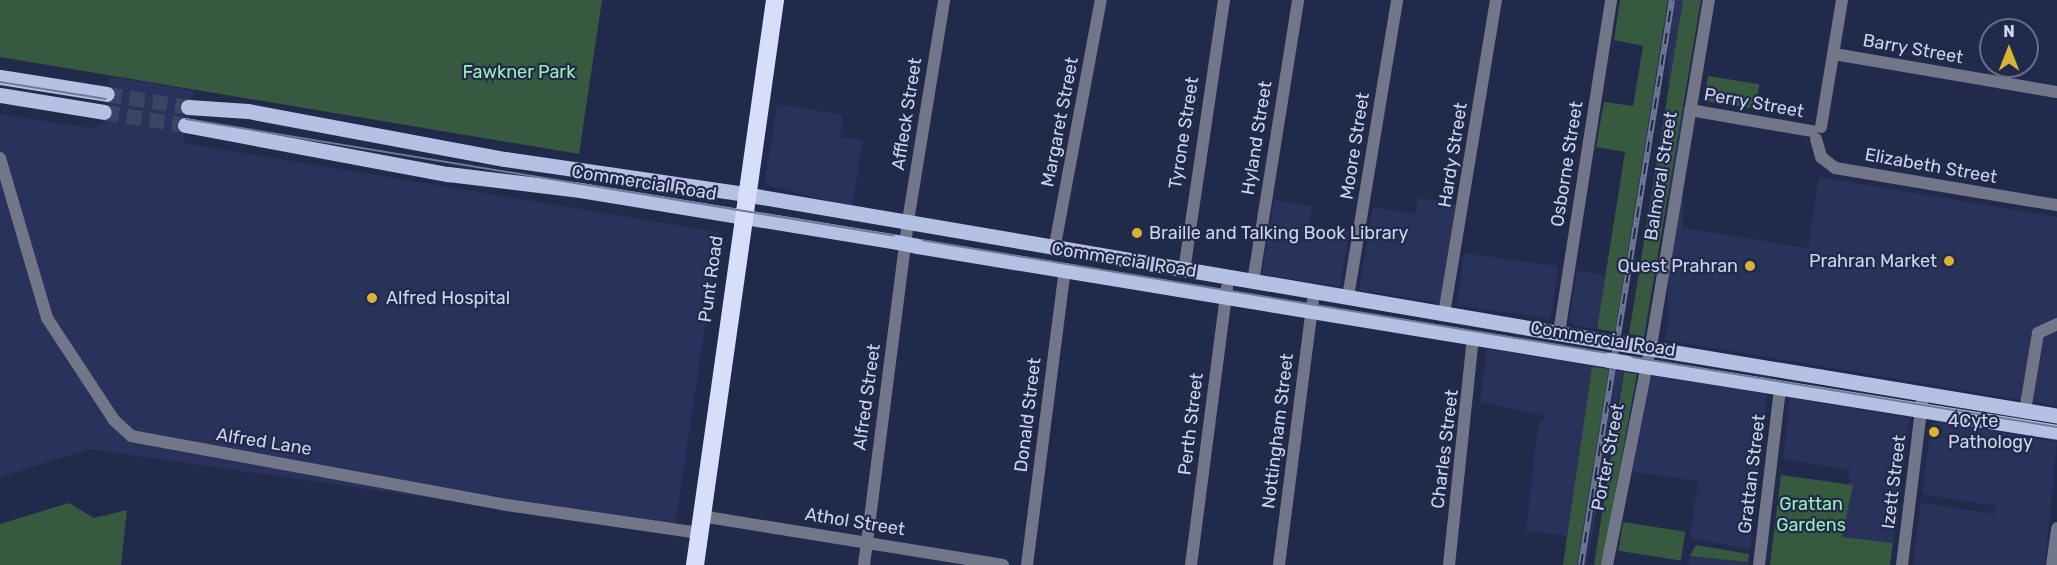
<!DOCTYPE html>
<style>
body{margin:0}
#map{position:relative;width:2057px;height:565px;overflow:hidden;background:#222a4c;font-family:Rubik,sans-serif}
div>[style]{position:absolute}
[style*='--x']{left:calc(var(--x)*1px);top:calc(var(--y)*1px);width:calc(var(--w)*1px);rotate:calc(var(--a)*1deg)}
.built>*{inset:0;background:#28325b;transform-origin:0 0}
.green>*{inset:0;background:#36593f;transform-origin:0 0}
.major-tunnel>*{height:15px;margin-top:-7.5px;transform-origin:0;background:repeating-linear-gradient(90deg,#3c4464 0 15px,transparent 0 23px)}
.minor>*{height:12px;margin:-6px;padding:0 6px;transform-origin:6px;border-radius:6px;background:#717789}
.major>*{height:15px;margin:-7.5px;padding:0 7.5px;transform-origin:7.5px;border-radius:7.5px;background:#b5c0e5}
.highway>*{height:18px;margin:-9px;padding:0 9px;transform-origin:9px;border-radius:9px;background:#d6def9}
.tram>*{height:1.5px;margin:-0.75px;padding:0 0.75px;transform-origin:0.75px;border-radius:0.75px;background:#717995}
.rail>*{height:6px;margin-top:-3px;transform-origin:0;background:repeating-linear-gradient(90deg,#222a4c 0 11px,#717995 0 22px);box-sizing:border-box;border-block:2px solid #717995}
.major-bridge>*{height:15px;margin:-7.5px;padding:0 7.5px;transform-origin:7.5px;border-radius:7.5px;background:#b5c0e5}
.dots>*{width:16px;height:16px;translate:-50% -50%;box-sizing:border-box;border:3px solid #222a4c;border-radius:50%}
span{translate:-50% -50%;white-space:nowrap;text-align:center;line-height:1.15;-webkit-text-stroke:4.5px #222a4c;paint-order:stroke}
.street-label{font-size:18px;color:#ced5eb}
.park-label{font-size:18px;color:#9bf0b2}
.poi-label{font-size:18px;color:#ced5eb}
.left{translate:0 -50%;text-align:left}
.right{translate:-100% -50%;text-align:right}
.north{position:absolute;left:1979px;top:18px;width:60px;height:60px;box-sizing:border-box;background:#222a4c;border:2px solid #676e8c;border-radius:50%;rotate:0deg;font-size:16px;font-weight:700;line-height:24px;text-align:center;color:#ced5eb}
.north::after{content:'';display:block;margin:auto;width:21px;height:27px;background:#d9b334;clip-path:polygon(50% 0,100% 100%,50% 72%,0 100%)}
</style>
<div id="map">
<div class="built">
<div style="left:1668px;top:0;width:15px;height:336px"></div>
<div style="clip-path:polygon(110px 77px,195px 91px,183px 143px,719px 232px,674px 533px,89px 449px,0 477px,0 114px,91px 128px,103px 122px)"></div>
<div style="clip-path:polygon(777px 104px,843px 115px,840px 137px,863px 140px,852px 207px,769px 186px,765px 180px)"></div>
<div style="clip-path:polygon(1819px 177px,2057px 217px,2057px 406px,1665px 340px,1684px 228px,1808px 248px)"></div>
<div style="clip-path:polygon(1418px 198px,1456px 204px,1440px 303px,1359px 290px,1373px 207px,1415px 214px)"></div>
<div style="clip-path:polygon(1274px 200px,1312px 206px,1309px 225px,1349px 232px,1340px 287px,1262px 274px)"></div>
<div style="left:1464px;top:253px;width:95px;height:53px;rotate:8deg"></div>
<div style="clip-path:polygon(1577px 271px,1605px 275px,1597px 329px,1573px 325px,1569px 319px)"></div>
<div style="clip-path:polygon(1487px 349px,1592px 366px,1568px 536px,1526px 531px,1538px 426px,1545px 416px,1480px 402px)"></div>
<div style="left:1609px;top:369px;width:15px;height:199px;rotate:11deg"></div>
<div style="clip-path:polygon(1656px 376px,1767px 394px,1750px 549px,1690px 538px,1698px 481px,1632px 472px,1649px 380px)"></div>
<div style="clip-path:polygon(1790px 398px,1910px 418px,1893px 543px,1842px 537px,1850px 470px,1783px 459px)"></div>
<div style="clip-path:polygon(1936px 421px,2057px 442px,2045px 565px,1913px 565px,1921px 503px,1995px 514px,1996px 506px,1922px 494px,1931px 425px)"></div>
<div style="clip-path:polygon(1690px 556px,1748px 562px,1748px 565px,1688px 565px)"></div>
</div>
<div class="green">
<div style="clip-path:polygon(0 0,602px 0,579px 154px,0 57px)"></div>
<div style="clip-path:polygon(1620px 0,1668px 0,1615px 332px,1597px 329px,1625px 152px,1596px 147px,1604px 102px,1633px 106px,1643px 46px,1614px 40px)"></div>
<div style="clip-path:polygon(1683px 0,1701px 0,1644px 337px,1629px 334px)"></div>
<div style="left:1708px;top:76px;width:52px;height:25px;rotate:9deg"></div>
<div style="clip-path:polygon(1592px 367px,1609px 369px,1577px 565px,1563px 565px)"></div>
<div style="clip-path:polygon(1624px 372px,1637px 374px,1602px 565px,1594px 565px)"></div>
<div style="clip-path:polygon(1781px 475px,1853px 485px,1842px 537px,1893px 543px,1890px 565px,1770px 565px)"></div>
<div style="clip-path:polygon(69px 503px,94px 518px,127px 510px,121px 565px,0 565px,0 524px)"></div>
<div style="left:1623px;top:522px;width:63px;height:29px;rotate:9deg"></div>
<div style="clip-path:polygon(1696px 545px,1749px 554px,1748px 562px,1690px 556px)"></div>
</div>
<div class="major-tunnel">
<div style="--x:107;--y:94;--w:82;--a:9.1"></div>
<div style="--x:104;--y:112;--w:82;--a:9.1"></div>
</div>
<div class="minor">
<div style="--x:1834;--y:54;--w:226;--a:9.7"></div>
<div style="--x:1690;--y:110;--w:124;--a:9.8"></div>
<div style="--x:1821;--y:127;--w:129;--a:-80.6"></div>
<div style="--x:1816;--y:139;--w:19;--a:74"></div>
<div style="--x:1821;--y:157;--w:18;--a:38"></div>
<div style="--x:1835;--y:168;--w:225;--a:9.5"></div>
<div style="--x:0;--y:158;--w:167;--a:73.6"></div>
<div style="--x:47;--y:318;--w:122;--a:56.7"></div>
<div style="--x:114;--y:420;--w:23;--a:43"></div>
<div style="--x:131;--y:436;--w:389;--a:10.4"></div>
<div style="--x:514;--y:506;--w:187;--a:8.3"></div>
<div style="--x:1054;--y:250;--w:254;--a:-79.4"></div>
<div style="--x:1184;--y:271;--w:274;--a:-81.6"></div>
<div style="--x:1253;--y:282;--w:286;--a:-80.9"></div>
<div style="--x:1348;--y:297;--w:301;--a:-80.6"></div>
<div style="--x:1444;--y:314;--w:318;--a:-80.6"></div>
<div style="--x:1559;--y:333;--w:337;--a:-81.1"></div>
<div style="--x:2025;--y:411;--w:79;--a:-80.5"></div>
<div style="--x:2038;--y:333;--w:21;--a:-25"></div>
<div style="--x:701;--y:516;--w:306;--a:9.2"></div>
<div style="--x:864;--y:565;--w:347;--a:-82.7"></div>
<div style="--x:908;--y:221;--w:224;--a:-80.7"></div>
<div style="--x:1027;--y:565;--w:297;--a:-82.7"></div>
<div style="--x:1191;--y:565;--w:280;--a:-82.6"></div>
<div style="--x:1279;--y:565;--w:266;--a:-82.7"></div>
<div style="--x:1449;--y:565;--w:229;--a:-84"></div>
<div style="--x:1607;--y:565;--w:229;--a:-78.7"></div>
<div style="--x:1652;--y:340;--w:345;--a:-80.5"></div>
<div style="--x:1759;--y:565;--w:178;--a:-83.2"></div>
<div style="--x:1902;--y:565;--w:164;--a:-83"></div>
<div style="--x:2052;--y:565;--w:37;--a:-82"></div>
</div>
<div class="major">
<div style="--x:0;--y:77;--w:108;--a:9"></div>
<div style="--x:0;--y:95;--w:105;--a:9.3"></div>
<div style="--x:188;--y:107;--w:60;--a:3.8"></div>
<div style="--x:248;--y:111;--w:261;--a:10.6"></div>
<div style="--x:505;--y:159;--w:242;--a:8.3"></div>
<div style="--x:744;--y:194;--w:880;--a:9.69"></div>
<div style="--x:185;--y:125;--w:268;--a:10.6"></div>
<div style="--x:448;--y:174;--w:133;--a:6.9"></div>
<div style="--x:580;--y:190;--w:321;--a:9.3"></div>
<div style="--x:917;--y:246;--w:701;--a:9.35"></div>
<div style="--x:1630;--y:345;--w:433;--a:9.4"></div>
<div style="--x:1627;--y:363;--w:436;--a:9.1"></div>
</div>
<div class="highway">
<div style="--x:695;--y:565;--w:571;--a:-81.94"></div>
</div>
<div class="tram">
<div style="--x:0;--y:82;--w:107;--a:9.1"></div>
<div style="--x:186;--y:119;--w:1896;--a:9.35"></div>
</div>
<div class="rail">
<div style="--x:1581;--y:565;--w:572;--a:-80.85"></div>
</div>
<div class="major-bridge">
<div style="--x:897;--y:242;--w:20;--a:11"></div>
<div style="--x:1611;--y:342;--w:19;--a:9"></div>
<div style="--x:1609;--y:360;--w:18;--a:9"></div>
</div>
<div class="dots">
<div style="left:1137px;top:233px;background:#d9b334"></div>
<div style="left:1949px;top:261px;background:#d9b334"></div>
<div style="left:1750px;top:266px;background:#d9b334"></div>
<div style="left:372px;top:298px;background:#d9b334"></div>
<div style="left:1934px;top:432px;background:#d9b334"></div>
</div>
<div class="street-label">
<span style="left:1913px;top:49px;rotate:10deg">Barry Street</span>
<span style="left:1754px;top:103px;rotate:10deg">Perry Street</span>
<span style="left:907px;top:114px;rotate:-81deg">Affleck Street</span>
<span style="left:1060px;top:122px;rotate:-79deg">Margaret Street</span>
<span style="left:1184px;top:133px;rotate:-81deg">Tyrone Street</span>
<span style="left:1257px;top:138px;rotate:-81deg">Hyland Street</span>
<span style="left:1355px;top:146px;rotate:-81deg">Moore Street</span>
<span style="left:1453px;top:155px;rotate:-81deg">Hardy Street</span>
<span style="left:1567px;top:164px;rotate:-81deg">Osborne Street</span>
<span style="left:1931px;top:166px;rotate:10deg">Elizabeth Street</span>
<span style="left:1661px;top:176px;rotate:-81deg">Balmoral Street</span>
<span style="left:644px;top:183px;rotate:9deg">Commercial Road</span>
<span style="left:1124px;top:260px;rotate:9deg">Commercial Road</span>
<span style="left:711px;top:279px;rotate:-82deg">Punt Road</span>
<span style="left:1603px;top:339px;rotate:9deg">Commercial Road</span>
<span style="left:867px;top:397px;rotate:-82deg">Alfred Street</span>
<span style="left:1028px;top:415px;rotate:-83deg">Donald Street</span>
<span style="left:1191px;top:424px;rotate:-83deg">Perth Street</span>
<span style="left:1278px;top:431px;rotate:-83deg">Nottingham Street</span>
<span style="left:264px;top:442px;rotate:9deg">Alfred Lane</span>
<span style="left:1445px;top:449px;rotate:-83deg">Charles Street</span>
<span style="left:1608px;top:457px;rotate:-79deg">Porter Street</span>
<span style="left:1752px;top:474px;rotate:-83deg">Grattan Street</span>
<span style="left:1894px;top:482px;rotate:-83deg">Izett Street</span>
<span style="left:855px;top:522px;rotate:9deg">Athol Street</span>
</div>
<div class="park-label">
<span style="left:519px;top:72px">Fawkner Park</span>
<span style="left:1811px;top:515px">Grattan<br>Gardens</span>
</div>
<div class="poi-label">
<span class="left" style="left:1149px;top:233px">Braille and Talking Book Library</span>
<span class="right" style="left:1937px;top:261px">Prahran Market</span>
<span class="right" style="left:1738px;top:266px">Quest Prahran</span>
<span class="left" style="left:386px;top:298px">Alfred Hospital</span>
<span class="left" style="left:1948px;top:432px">4Cyte<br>Pathology</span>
</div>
<div class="north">N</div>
</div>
